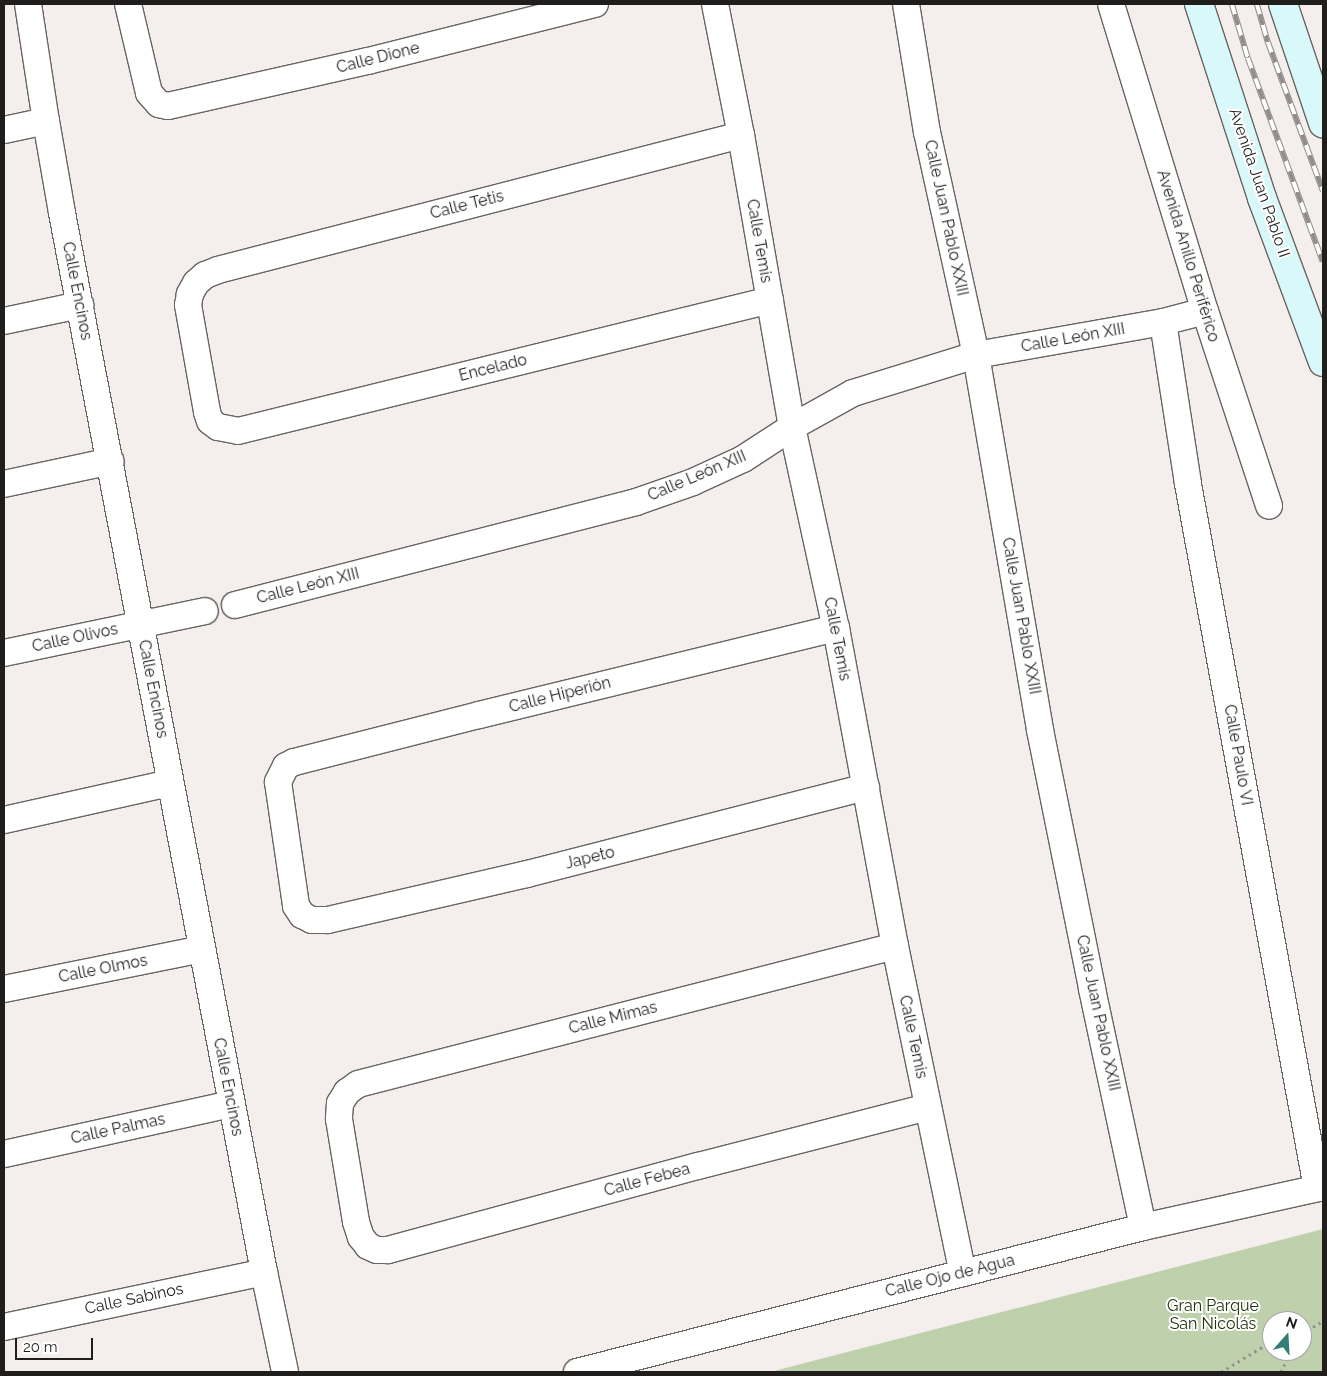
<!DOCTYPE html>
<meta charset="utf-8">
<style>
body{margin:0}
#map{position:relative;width:1327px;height:1376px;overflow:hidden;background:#f4efed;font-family:Raleway,sans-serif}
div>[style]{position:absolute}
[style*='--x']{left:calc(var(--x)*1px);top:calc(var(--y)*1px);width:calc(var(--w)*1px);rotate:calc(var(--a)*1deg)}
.green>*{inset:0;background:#bfd1ac}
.path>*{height:3px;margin-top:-1.5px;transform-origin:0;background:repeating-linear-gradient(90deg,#93908e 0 2.5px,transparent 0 6.5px)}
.roads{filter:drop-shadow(1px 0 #686462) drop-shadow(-1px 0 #686462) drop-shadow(0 1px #686462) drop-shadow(0 -1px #686462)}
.minor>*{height:26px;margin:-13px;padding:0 13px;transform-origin:13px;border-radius:13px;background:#fff}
.secondary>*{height:28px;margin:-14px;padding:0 14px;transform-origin:14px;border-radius:14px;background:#d9f8f9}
.rail>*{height:5.5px;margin-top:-2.75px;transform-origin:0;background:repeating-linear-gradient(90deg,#fff 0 11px,#908d8b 0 22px);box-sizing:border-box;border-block:1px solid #908d8b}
span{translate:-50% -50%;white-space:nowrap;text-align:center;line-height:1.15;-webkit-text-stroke:4px #fff;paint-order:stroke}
.street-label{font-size:16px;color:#1f1e1d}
.park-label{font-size:16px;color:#23330b}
.frame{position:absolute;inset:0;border:5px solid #1f1e1d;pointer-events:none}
.north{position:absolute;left:1262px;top:1311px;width:50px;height:50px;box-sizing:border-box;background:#fff;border:1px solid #a5a5a5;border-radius:50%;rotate:19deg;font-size:14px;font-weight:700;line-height:20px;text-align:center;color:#1f1e1d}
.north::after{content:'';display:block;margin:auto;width:18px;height:22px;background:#347c76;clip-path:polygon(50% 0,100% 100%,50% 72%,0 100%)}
.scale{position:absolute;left:15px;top:1338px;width:78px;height:22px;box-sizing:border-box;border:2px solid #1f1e1d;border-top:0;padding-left:6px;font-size:15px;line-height:18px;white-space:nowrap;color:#1f1e1d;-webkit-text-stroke:4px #fff;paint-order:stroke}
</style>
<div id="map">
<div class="green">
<div style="clip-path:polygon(evenodd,1323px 1229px,1323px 1372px,770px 1372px,1323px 1229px,1272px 1321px,1302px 1321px,1302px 1351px,1272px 1351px,1272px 1321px)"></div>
</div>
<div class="path">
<div style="--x:1302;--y:1334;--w:25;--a:-32"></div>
<div style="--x:1221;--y:1372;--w:60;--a:-31.3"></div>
<div style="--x:1281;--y:1372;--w:23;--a:-65"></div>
</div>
<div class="roads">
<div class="minor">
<div style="--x:28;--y:4;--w:118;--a:81.3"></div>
<div style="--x:46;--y:121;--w:93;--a:80.1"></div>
<div style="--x:62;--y:213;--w:1078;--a:79.2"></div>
<div style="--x:264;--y:1272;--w:102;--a:78.1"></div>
<div style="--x:128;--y:4;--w:91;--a:76.7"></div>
<div style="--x:149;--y:93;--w:15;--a:48"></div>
<div style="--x:159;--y:104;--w:9;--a:13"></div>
<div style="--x:168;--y:106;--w:205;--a:-12.7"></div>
<div style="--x:368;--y:61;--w:234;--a:-14.1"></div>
<div style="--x:715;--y:4;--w:134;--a:78.8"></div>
<div style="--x:741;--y:135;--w:296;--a:80.1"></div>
<div style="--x:792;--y:427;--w:206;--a:77.7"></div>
<div style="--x:836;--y:628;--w:323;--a:79.5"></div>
<div style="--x:895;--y:946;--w:334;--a:78.3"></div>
<div style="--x:906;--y:4;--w:130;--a:80.7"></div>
<div style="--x:927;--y:132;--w:228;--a:77.6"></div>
<div style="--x:976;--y:355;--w:380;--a:80.3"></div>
<div style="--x:1040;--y:730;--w:264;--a:78.6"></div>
<div style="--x:1092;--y:989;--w:243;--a:77.9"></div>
<div style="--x:1111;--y:4;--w:321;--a:73"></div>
<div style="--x:1205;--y:311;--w:205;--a:71.8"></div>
<div style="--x:4;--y:130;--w:43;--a:-12.1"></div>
<div style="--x:741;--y:135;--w:540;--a:165.53"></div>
<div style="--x:218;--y:270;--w:14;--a:159"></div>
<div style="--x:205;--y:275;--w:12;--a:138"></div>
<div style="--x:196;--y:283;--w:13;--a:119"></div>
<div style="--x:190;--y:294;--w:11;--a:100"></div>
<div style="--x:188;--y:305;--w:109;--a:79.9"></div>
<div style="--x:207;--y:412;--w:9;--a:72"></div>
<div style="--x:210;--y:421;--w:10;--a:37"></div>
<div style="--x:218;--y:427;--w:20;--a:11"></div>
<div style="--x:238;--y:431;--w:548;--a:-13.83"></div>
<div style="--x:4;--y:321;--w:78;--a:-11.9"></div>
<div style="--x:1163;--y:322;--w:164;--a:81.2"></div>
<div style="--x:1188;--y:484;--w:716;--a:79.62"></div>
<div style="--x:4;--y:484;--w:109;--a:-12.1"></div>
<div style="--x:235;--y:605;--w:414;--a:-14.4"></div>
<div style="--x:636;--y:502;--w:60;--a:-19.3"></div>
<div style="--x:693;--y:482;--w:55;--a:-24.7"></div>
<div style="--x:743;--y:459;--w:59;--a:-33.1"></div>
<div style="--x:792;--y:427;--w:70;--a:-29.1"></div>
<div style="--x:853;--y:393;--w:129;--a:-17.2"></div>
<div style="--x:976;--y:355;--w:190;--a:-10"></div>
<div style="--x:1163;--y:322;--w:43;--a:-14.7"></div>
<div style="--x:836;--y:628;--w:367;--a:166.3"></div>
<div style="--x:479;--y:715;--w:191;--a:165.7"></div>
<div style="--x:294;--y:762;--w:9;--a:153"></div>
<div style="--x:286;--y:766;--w:18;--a:117"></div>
<div style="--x:278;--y:782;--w:125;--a:81.7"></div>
<div style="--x:296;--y:906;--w:11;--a:56"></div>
<div style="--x:302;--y:915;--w:11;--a:27"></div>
<div style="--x:312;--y:920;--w:16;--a:0"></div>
<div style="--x:328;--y:920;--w:204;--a:-13"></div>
<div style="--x:527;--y:874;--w:350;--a:-14.4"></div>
<div style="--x:4;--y:653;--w:205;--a:-11.8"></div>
<div style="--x:4;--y:820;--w:170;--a:-12.6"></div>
<div style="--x:895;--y:946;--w:554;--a:165.59"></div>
<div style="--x:358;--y:1084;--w:14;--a:144"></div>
<div style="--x:347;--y:1092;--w:13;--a:122"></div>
<div style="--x:340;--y:1103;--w:16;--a:94"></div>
<div style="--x:339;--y:1119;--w:104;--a:80.6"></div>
<div style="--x:356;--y:1222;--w:16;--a:72"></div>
<div style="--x:361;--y:1237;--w:11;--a:52"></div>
<div style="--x:368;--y:1246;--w:10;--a:24"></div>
<div style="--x:377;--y:1250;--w:11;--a:0"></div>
<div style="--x:388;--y:1250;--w:321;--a:-15.2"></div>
<div style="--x:698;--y:1166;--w:237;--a:-14.4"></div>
<div style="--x:4;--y:989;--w:202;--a:-11.4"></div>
<div style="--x:4;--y:1154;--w:233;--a:-12.4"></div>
<div style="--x:4;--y:1327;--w:266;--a:-11.9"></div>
<div style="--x:577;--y:1372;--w:584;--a:-14.37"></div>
<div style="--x:1143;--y:1227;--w:184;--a:-12.5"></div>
</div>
<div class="secondary">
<div style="--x:1199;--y:4;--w:204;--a:72"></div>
<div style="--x:1262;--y:198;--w:175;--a:69.6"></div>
<div style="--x:1283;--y:4;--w:126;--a:71.4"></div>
</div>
</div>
<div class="rail">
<div style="--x:1232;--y:4;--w:56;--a:73.5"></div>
<div style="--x:1248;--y:58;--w:217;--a:69.8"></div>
<div style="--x:1257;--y:4;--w:40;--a:74"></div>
<div style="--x:1268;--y:42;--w:159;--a:69.7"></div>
</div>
<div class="street-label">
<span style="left:378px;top:58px;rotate:-14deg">Calle Dione</span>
<span style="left:1259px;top:183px;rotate:71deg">Avenida Juan Pablo II</span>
<span style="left:467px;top:205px;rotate:-14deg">Calle Tetis</span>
<span style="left:946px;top:218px;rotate:78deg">Calle Juan Pablo XXIII</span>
<span style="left:759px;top:241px;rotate:80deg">Calle Temis</span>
<span style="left:1188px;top:256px;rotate:73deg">Avenida Anillo Periférico</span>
<span style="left:77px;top:291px;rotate:79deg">Calle Encinos</span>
<span style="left:1073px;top:338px;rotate:-10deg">Calle León XIII</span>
<span style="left:493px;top:368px;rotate:-14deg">Encelado</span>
<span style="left:697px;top:476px;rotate:-23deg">Calle León XIII</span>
<span style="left:308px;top:586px;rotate:-14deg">Calle León XIII</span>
<span style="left:1021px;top:616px;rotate:80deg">Calle Juan Pablo XXIII</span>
<span style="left:75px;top:638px;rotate:-12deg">Calle Olivos</span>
<span style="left:837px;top:639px;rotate:79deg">Calle Temis</span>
<span style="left:153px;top:689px;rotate:79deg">Calle Encinos</span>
<span style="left:560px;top:695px;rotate:-14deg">Calle Hiperión</span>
<span style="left:1238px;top:755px;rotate:80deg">Calle Paulo VI</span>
<span style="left:590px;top:858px;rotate:-14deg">Japeto</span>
<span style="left:103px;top:969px;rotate:-11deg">Calle Olmos</span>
<span style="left:1098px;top:1013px;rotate:78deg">Calle Juan Pablo XXIII</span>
<span style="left:613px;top:1018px;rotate:-14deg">Calle Mimas</span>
<span style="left:913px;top:1037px;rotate:78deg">Calle Temis</span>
<span style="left:228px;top:1087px;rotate:79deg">Calle Encinos</span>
<span style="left:118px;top:1129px;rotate:-12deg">Calle Palmas</span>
<span style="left:647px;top:1180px;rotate:-15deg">Calle Febea</span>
<span style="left:950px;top:1276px;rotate:-14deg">Calle Ojo de Agua</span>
<span style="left:134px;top:1299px;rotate:-12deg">Calle Sabinos</span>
</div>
<div class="park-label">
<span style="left:1213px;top:1315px">Gran Parque<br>San Nicolás</span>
</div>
<div class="frame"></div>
<div class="north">N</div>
<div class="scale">20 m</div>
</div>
